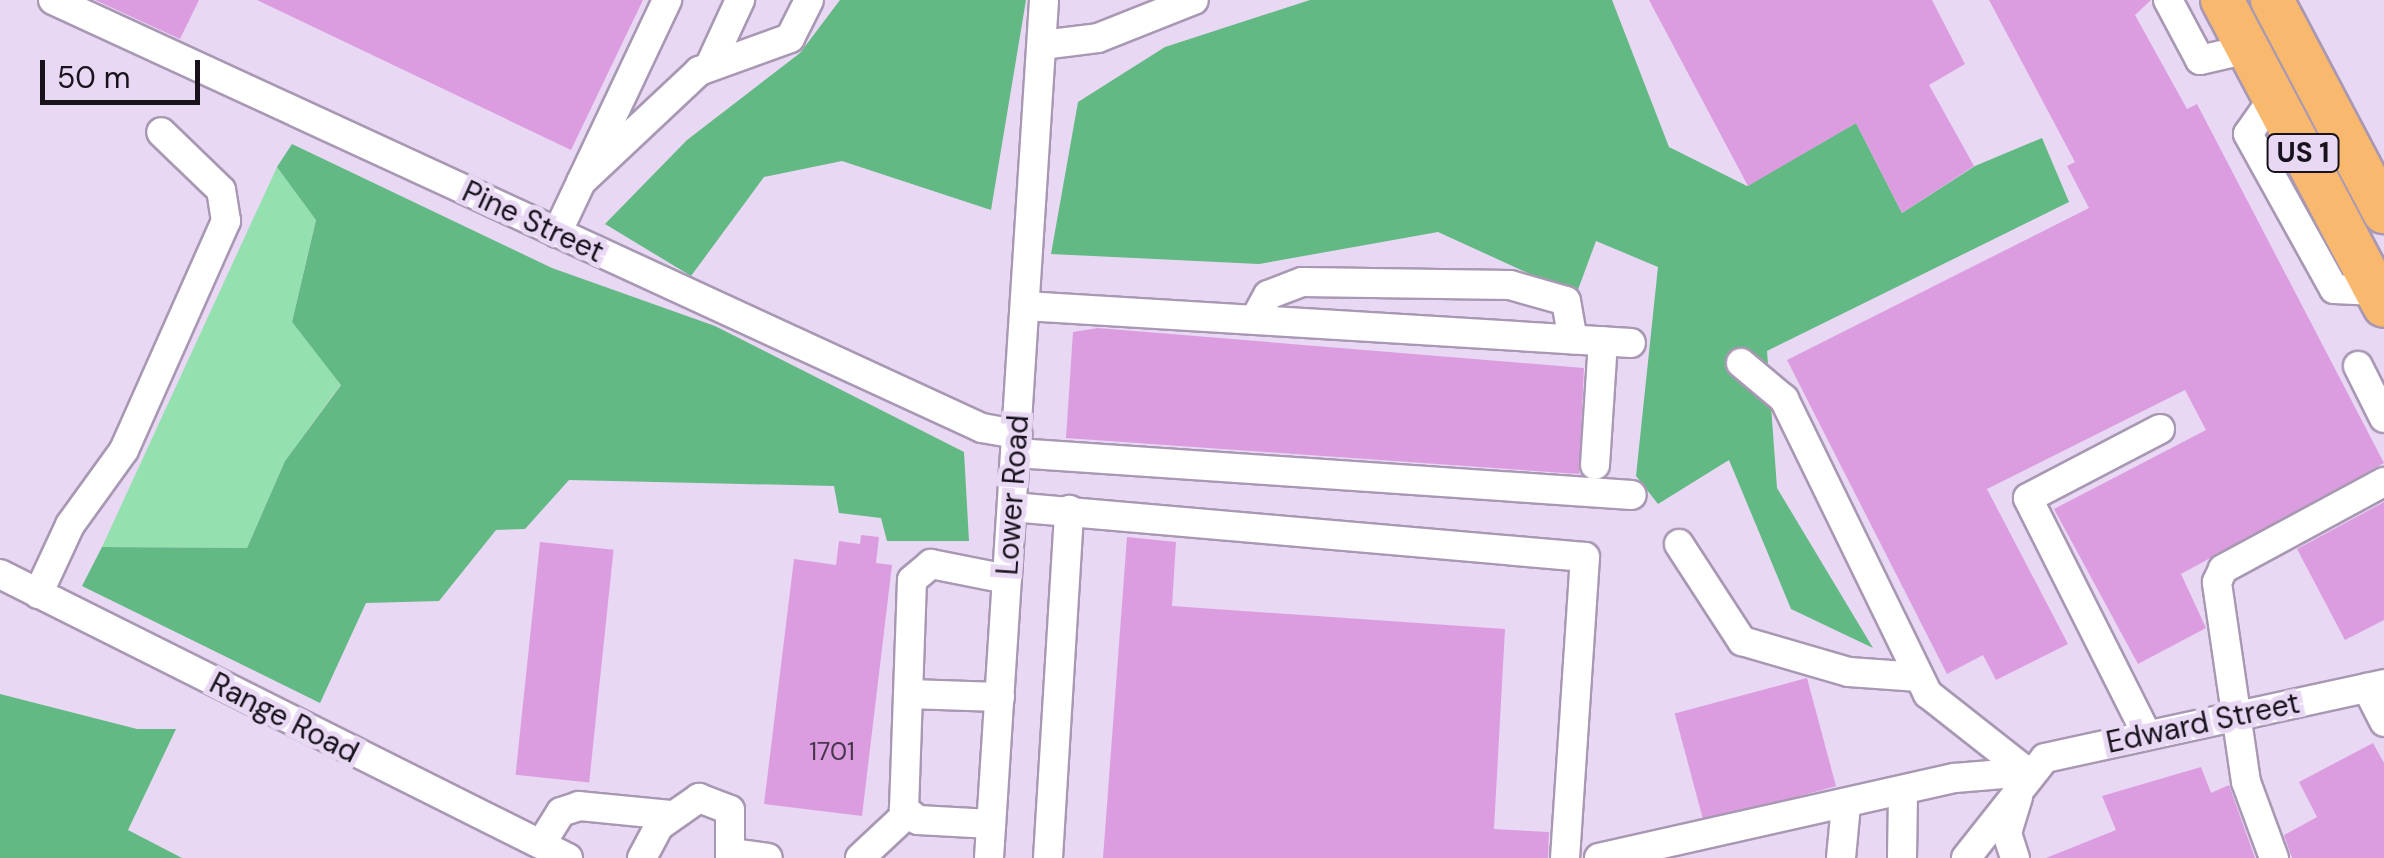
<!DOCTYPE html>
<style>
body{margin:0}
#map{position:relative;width:2384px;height:858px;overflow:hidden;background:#e8d8f4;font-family:"DM Sans",sans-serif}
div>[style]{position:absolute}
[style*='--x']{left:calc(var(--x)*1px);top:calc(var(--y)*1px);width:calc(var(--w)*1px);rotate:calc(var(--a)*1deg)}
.green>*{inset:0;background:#94e0ae}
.forest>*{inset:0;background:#62b983}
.building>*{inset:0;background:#dc9de0;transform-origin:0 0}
.roads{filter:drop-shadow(2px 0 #a898b3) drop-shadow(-2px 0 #a898b3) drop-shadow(0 2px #a898b3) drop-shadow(0 -2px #a898b3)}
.minor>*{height:28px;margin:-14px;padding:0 14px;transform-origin:14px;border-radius:14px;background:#fff}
.highway>*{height:42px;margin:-21px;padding:0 21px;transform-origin:21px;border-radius:21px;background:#f8b86d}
span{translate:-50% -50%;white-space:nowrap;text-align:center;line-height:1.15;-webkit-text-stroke:10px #e8d8f4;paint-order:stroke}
.number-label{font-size:25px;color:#48354c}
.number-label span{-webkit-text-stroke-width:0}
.shield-label span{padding:2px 8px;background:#e8d8f4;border:2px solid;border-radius:8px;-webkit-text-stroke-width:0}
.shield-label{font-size:28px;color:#17121b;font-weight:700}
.street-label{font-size:30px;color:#17121b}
.scale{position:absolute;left:40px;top:60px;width:160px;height:45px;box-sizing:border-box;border:5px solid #17121b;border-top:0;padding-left:12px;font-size:30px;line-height:35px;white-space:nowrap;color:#17121b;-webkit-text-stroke:8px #e8d8f4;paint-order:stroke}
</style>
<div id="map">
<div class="green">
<div style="clip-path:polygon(277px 167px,316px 219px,292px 322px,341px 384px,285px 461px,247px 548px,102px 547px)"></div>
</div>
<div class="forest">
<div style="clip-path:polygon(840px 0,1026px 0,991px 210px,842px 161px,764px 177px,691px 276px,605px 224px,687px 140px,800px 53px)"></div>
<div style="clip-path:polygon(1310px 0,1612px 0,1669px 147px,1747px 186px,1856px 123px,1902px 213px,1975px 166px,2042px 138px,2069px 202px,1767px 351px,1777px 488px,1873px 648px,1791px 609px,1729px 460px,1658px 504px,1636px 476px,1658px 267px,1596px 241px,1576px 295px,1438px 232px,1259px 264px,1051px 254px,1078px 102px,1165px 47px)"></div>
<div style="clip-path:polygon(292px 144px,552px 268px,715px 326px,964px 452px,969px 541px,887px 541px,881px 518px,839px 513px,834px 486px,569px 480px,525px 529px,496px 530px,439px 601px,366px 603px,320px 703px,82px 586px,102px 547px,247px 548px,285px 461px,341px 385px,292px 322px,316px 220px,277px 167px)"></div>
<div style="clip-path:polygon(0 694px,137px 729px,176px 729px,128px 830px,182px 858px,0 858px)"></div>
</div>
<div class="building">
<div style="clip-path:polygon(95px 0,199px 0,180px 39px)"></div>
<div style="clip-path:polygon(257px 0,643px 0,571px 150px)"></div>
<div style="clip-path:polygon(1649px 0,1932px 0,1965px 64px,1929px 85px,1974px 166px,1902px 213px,1856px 123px,1748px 186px)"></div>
<div style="clip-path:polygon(1989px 0,2151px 0,2135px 15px,2187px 109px,2197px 104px,2384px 463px,2181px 574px,2206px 628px,2138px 664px,2054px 509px,2206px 430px,2185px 390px,1987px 489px,2068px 644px,1996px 680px,1983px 655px,1947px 674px,1787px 360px,2089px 208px,2067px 166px,2075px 162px)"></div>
<div style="clip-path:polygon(1098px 328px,1584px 368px,1579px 474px,1066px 438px,1073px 332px)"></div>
<div style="clip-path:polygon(2384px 502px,2384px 620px,2345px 640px,2297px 549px)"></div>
<div style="clip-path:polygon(861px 535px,879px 537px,876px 563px,892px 565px,862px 816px,764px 804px,794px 559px,836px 565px,839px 541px,860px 544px)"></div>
<div style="clip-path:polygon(1127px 537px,1176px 542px,1172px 606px,1505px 629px,1494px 829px,1549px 832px,1548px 858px,1103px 858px)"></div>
<div style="left:540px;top:542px;width:74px;height:234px;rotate:6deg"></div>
<div style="left:1807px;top:678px;width:112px;height:137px;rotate:75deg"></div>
<div style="clip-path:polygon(2373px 743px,2384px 763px,2384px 858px,2292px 858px,2284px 835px,2317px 817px,2299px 782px)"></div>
<div style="clip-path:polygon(2201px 767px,2211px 793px,2229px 785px,2255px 858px,2046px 858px,2116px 830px,2102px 796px)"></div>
</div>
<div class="roads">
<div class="minor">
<div style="--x:53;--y:0;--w:1023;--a:24.74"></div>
<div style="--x:982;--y:428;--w:36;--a:10"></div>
<div style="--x:2168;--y:0;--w:68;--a:61.9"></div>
<div style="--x:2200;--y:60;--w:49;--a:-12.9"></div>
<div style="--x:1042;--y:45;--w:56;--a:-7.1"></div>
<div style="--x:1098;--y:38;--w:103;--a:-21.6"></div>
<div style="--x:710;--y:65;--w:72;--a:-65.2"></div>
<div style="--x:2274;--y:97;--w:45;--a:125.1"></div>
<div style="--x:2248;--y:134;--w:177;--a:61"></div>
<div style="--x:2334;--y:289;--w:42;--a:2.7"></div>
<div style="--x:581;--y:182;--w:162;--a:-43.2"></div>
<div style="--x:699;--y:71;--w:97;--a:-19.9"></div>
<div style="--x:790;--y:38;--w:42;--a:-63.4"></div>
<div style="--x:557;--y:233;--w:258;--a:-64.7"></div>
<div style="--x:1025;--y:306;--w:607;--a:3.49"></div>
<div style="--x:1257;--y:315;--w:23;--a:-61"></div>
<div style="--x:1268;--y:295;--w:36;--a:-21"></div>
<div style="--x:1302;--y:282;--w:208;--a:0.8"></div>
<div style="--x:1510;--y:285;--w:58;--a:15.9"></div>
<div style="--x:1566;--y:301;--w:39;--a:80"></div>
<div style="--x:1741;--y:363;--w:56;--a:39.9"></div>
<div style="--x:1784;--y:399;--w:328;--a:64"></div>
<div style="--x:1928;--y:694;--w:126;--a:38.2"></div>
<div style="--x:2358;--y:366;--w:58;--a:63.4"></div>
<div style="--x:1016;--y:453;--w:617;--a:3.9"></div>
<div style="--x:1595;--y:465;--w:124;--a:-86.3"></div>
<div style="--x:1012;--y:507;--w:575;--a:4.99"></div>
<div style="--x:1585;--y:557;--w:302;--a:93.8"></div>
<div style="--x:1679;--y:544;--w:116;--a:57"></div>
<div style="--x:1742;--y:641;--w:111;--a:16.2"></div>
<div style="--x:1849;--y:672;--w:70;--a:4.1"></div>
<div style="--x:0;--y:574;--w:635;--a:26.57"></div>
<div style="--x:38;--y:594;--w:76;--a:-65.1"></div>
<div style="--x:70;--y:525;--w:92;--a:-54.2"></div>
<div style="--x:124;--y:450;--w:251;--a:-66"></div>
<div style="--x:226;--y:221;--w:31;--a:-99"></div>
<div style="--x:221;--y:190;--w:83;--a:-136"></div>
<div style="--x:2367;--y:688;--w:38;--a:63"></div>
<div style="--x:908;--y:694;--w:92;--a:1.9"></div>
<div style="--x:2147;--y:735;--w:265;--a:-116.7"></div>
<div style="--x:2028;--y:498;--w:149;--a:-27.6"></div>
<div style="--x:991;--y:824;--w:73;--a:-176.9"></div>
<div style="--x:918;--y:820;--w:18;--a:-142"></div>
<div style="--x:904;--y:809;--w:229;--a:-88"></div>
<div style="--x:912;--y:580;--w:25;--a:-40"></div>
<div style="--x:931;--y:564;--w:77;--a:11.2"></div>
<div style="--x:541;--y:844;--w:38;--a:-58"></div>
<div style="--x:561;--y:812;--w:19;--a:-18"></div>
<div style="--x:579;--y:806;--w:91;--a:5.6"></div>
<div style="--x:733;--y:853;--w:35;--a:8"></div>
<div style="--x:642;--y:858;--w:36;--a:-62"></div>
<div style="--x:659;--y:826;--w:49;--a:-35"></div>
<div style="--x:699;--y:798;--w:33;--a:21"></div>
<div style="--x:730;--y:810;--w:48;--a:90"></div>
<div style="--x:860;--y:858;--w:64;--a:-43.1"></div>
<div style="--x:989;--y:858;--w:860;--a:-86.33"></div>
<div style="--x:1048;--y:858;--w:349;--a:-86.5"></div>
<div style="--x:1599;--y:858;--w:365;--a:-12.7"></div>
<div style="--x:1955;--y:778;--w:72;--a:-4.8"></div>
<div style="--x:1841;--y:858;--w:53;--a:-84.6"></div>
<div style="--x:1902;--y:858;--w:67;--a:-89.1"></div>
<div style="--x:1966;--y:858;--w:127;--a:-51.7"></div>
<div style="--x:2045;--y:758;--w:347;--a:-12.3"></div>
<div style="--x:2015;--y:858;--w:26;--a:-108"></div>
<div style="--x:2007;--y:833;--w:38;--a:-73"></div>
<div style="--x:2274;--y:858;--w:81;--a:-110.2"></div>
<div style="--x:2246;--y:782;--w:202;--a:-98.3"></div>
<div style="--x:2217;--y:582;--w:14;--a:-65"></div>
<div style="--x:2223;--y:569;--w:183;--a:-28.4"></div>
</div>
<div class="highway">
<div style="--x:2222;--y:0;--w:346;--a:62.1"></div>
<div style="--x:2272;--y:0;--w:240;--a:62.2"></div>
</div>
</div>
<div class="number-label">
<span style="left:832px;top:752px">1701</span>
</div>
<div class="shield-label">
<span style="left:2303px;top:153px">US 1</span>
</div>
<div class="street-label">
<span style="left:533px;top:222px;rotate:25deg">Pine Street</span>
<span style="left:1013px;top:495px;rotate:-86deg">Lower Road</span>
<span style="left:284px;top:718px;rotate:27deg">Range Road</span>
<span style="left:2203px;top:723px;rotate:-12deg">Edward Street</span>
</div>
<div class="scale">50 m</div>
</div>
